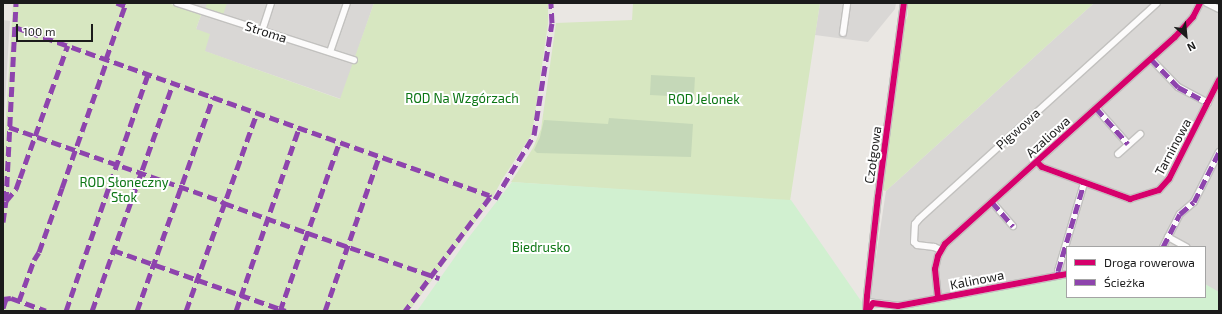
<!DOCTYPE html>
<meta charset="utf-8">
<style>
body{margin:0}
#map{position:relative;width:1222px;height:314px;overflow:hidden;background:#eae7e3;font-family:"Exo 2",sans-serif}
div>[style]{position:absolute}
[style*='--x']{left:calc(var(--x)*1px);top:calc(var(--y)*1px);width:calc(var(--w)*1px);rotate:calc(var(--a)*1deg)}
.residential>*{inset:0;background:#d9d7d5}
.grass>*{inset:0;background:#d7e7c1}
.forest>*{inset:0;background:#c5d8b8;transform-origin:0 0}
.park>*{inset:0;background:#d1f0d0}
.roads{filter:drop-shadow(1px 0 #c2c1bf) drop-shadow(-1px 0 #c2c1bf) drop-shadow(0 1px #c2c1bf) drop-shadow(0 -1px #c2c1bf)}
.minor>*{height:6px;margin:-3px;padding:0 3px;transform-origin:3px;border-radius:3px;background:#fcfbfb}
.quiet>*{height:5px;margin-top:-2.5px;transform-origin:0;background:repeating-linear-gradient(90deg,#8e44ad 0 10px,transparent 0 15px)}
.cycleway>*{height:6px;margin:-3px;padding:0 3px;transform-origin:3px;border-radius:3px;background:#d6006c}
span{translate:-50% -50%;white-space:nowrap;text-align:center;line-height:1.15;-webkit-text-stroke:4px #fff;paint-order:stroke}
.street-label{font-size:13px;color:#1b1b1b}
.park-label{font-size:13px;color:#0c7614}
.frame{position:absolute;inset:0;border:4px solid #1b1b1b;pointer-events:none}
.legend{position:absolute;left:1066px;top:246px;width:140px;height:52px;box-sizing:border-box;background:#fff;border:1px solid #a4a4a4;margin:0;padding:5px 7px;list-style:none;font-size:12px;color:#1b1b1b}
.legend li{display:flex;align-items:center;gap:8px;height:20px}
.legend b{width:20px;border:1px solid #a4a4a4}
.north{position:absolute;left:1166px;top:16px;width:40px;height:40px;-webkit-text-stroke:3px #fff;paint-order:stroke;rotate:153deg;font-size:11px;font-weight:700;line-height:16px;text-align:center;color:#1b1b1b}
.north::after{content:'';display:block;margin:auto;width:14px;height:18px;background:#1b1b1b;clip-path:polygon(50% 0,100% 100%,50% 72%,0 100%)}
.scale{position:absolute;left:16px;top:24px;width:77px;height:18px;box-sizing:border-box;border:2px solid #1b1b1b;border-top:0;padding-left:5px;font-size:12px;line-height:14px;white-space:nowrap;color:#1b1b1b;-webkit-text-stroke:3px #fff;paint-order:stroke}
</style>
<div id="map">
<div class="residential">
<div style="clip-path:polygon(171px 3px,374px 3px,341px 99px,204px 51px,196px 29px,201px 15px)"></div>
<div style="clip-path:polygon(820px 3px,896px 3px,895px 9px,868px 42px,815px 35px)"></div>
<div style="clip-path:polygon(1094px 3px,1219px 3px,1219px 293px,1205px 285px,1205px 247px,1067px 247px,1067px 271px,868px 310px,886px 191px)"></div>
<div style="clip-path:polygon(3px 20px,10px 21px,3px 134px)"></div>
</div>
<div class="grass">
<div style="clip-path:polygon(13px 3px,168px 3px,201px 15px,196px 29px,210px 34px,205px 51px,340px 99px,374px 3px,548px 3px,548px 24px,532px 134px,503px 178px,490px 202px,409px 311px,3px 311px,3px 165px)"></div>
<div style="clip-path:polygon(207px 3px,227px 3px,223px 15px,205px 10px)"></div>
<div style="clip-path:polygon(633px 3px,820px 3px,790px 201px,511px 182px,533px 148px,541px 129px,556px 23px,632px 20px)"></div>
<div style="clip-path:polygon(907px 3px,1094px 3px,886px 191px,882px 190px,903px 25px,908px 16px)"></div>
</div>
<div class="forest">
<div style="left:651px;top:75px;width:44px;height:20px;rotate:3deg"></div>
<div style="clip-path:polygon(609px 118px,693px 124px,691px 157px,537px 153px,534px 150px,540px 137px,544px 120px,608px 124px)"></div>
</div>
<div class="park">
<div style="clip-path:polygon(512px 182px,791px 200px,868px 311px,417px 311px,469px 237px)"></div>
<div style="clip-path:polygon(1067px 277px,1067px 297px,1205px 297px,1205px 284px,1219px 292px,1219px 311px,889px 311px)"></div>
</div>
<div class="roads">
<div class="minor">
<div style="--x:177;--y:3;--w:186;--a:17.9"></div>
<div style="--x:1207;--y:3;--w:13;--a:27"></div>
<div style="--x:262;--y:31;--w:29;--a:-72"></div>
<div style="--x:843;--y:33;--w:30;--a:-82"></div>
<div style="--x:330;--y:52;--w:52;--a:-70.9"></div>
<div style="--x:1151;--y:59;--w:39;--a:46"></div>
<div style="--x:1178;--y:87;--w:34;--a:28"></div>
<div style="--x:1096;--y:108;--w:48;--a:48.4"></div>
<div style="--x:1118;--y:154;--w:30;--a:-42"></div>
<div style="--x:1037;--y:162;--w:7;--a:45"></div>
<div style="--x:1042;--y:167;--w:94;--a:20"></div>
<div style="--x:1130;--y:199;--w:30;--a:-17"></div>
<div style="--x:1159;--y:190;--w:15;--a:-48"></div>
<div style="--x:1169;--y:179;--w:111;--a:-63.2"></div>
<div style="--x:992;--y:202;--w:32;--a:49"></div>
<div style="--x:1168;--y:237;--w:21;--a:29"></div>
<div style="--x:1163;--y:247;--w:37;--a:-63"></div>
<div style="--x:1180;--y:214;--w:18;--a:-41"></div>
<div style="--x:1194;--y:202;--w:56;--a:-63.4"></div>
<div style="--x:941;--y:250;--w:8;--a:-157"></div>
<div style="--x:934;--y:247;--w:17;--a:-173"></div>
<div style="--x:917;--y:245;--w:4;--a:-135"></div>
<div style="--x:914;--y:242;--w:18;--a:-87"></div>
<div style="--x:915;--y:224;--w:6;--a:-51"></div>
<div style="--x:919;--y:219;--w:321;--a:-42.2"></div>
<div style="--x:1058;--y:276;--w:5;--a:-90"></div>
<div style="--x:1058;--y:271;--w:92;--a:-73.5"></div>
<div style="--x:938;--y:298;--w:29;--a:-96"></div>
<div style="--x:935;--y:269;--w:13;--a:-77"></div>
<div style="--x:938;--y:256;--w:14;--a:-60"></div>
<div style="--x:945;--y:244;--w:309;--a:-42"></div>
<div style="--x:1175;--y:37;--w:27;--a:-48"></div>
<div style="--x:1193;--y:17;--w:16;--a:-63"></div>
<div style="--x:867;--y:302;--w:31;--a:7"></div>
<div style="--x:898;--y:306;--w:172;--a:-10.7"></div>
<div style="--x:866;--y:311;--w:15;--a:-86"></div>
<div style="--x:867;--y:296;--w:100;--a:-83.7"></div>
<div style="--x:878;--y:197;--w:196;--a:-82.4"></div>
</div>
</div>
<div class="quiet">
<div style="--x:15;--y:27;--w:503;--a:19.52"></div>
<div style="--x:489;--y:195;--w:2;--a:63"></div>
<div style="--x:490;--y:197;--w:142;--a:126.7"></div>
<div style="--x:106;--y:59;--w:56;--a:-70.3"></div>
<div style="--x:125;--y:6;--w:9;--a:-159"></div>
<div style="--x:1151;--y:59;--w:39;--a:46"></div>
<div style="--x:1178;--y:87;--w:34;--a:28"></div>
<div style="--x:1096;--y:108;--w:48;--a:48.4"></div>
<div style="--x:9;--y:127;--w:225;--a:19.2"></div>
<div style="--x:221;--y:201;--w:4;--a:34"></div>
<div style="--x:224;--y:203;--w:89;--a:19.7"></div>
<div style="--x:308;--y:233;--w:139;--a:19"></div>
<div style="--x:495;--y:199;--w:75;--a:-58.6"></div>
<div style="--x:534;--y:135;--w:113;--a:-80.9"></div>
<div style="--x:552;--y:23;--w:20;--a:-93"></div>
<div style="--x:6;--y:201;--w:16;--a:-50"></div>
<div style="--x:16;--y:189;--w:12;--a:-70"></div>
<div style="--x:20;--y:178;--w:141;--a:-70.2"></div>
<div style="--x:992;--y:202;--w:32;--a:49"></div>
<div style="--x:3;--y:222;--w:21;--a:-82"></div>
<div style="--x:6;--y:201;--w:198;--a:-87.1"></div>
<div style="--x:1163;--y:247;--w:37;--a:-63"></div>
<div style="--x:1180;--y:214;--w:18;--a:-41"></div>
<div style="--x:1194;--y:202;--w:56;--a:-63.4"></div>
<div style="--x:113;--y:250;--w:183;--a:19.4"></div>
<div style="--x:1058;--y:276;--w:5;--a:-90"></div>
<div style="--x:1058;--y:271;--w:92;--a:-73.5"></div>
<div style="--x:3;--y:299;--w:8;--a:-7"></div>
<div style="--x:11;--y:298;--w:37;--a:20"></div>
<div style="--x:19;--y:301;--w:44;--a:-69.9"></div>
<div style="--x:34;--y:260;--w:9;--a:-58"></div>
<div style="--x:39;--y:252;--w:68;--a:-70.2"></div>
<div style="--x:62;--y:188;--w:136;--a:-70.6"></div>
<div style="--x:3;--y:308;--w:9;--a:-72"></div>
<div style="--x:66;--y:311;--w:251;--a:-70.9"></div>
<div style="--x:92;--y:311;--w:241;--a:-70.4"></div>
<div style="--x:137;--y:311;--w:227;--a:-70.4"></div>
<div style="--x:186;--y:311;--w:210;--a:-70.3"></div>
<div style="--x:236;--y:311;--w:194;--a:-71"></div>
<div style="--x:280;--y:311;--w:178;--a:-70.6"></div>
<div style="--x:325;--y:311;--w:163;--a:-70.7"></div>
</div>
<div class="cycleway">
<div style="--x:1037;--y:162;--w:7;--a:45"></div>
<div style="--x:1042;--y:167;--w:94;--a:20"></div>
<div style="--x:1130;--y:199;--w:30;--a:-17"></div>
<div style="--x:1159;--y:190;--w:15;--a:-48"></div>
<div style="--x:1169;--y:179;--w:111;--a:-63.2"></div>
<div style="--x:938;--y:298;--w:29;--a:-96"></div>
<div style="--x:935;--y:269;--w:13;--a:-77"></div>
<div style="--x:938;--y:256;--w:14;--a:-60"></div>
<div style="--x:945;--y:244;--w:309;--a:-42"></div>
<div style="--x:1175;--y:37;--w:27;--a:-48"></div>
<div style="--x:1193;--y:17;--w:16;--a:-63"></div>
<div style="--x:866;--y:311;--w:15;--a:-86"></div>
<div style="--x:867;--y:296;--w:100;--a:-83.7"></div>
<div style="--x:878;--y:197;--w:196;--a:-82.4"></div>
<div style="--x:868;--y:311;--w:9;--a:-58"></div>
<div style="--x:873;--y:303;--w:25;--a:7"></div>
<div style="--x:898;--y:306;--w:172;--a:-10.7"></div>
</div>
<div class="street-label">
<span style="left:266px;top:32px;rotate:18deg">Stroma</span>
<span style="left:1018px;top:129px;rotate:-42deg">Pigwowa</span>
<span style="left:1048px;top:137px;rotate:-42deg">Azaliowa</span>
<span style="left:1173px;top:147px;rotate:-62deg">Tarninowa</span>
<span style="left:873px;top:155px;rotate:-82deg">Czołgowa</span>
<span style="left:977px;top:280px;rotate:-11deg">Kalinowa</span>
</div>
<div class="park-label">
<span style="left:462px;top:98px">ROD Na Wzgórzach</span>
<span style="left:704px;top:99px">ROD Jelonek</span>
<span style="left:124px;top:190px">ROD Słoneczny<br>Stok</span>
<span style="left:541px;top:247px">Biedrusko</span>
</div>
<div class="frame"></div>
<ul class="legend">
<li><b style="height:5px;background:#d6006c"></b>Droga rowerowa</li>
<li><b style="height:5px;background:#8e44ad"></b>Ścieżka</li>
</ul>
<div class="north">N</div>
<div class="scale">100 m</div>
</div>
